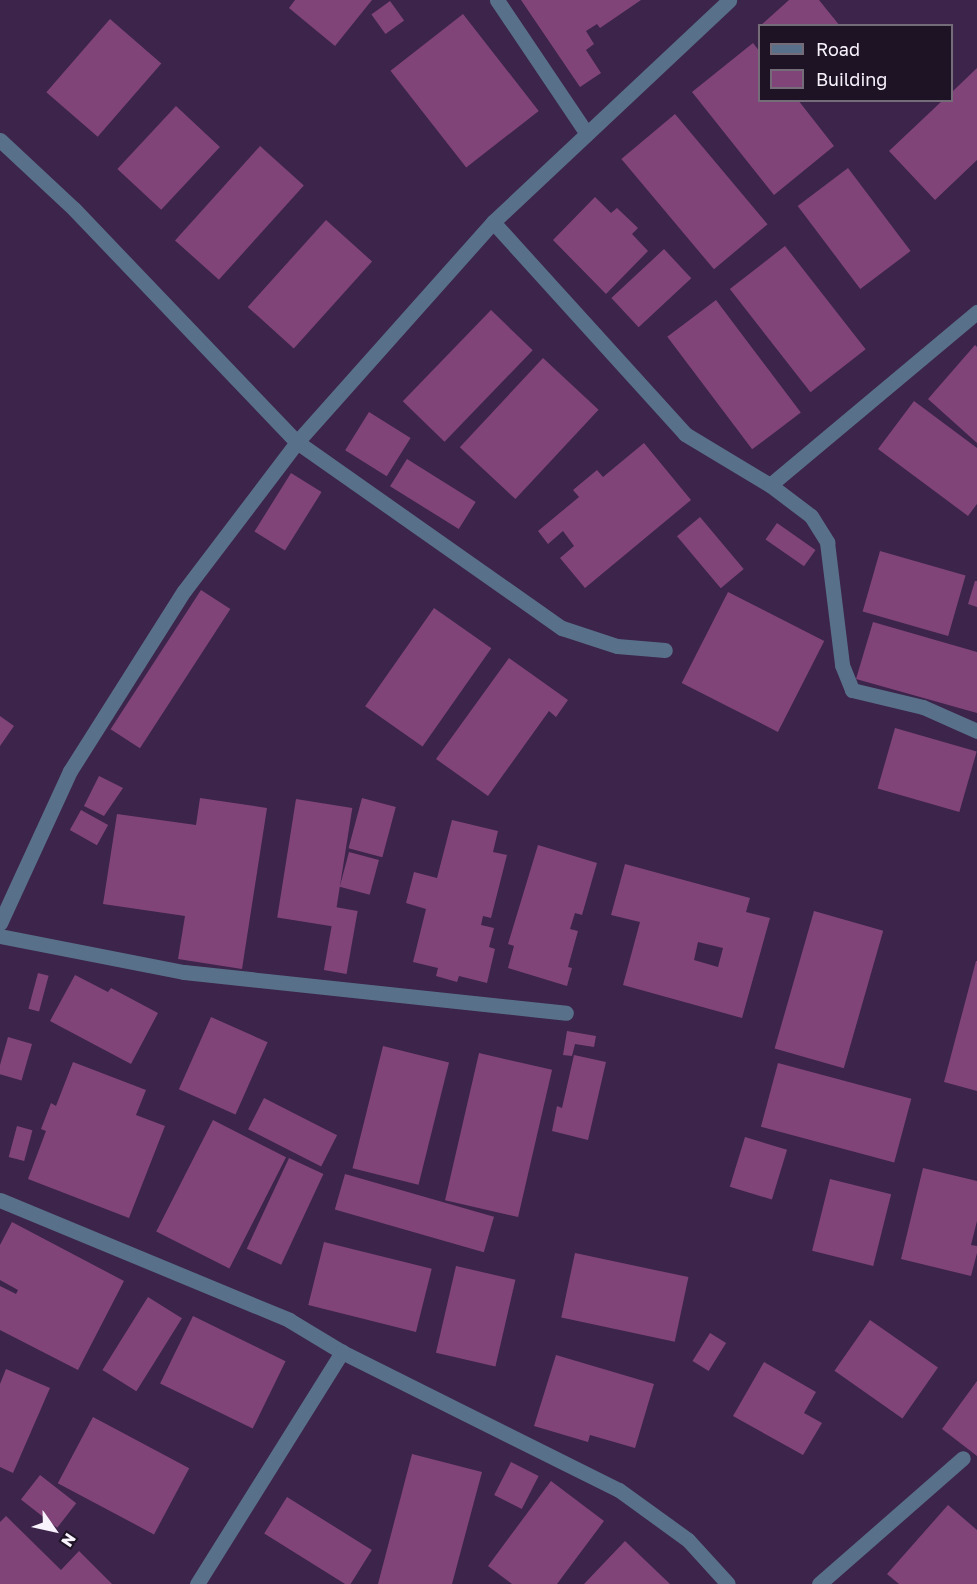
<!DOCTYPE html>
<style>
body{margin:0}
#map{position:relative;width:977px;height:1584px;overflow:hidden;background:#3c244a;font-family:"Golos Text",sans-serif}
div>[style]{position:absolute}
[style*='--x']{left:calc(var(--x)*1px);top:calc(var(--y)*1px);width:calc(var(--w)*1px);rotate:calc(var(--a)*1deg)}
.building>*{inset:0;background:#804479;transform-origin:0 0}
.minor>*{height:15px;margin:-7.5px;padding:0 7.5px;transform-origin:7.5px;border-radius:7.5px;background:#59708a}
span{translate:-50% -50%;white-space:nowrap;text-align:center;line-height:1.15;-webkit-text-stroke:5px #1d1324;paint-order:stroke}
.legend{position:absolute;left:758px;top:24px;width:195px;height:78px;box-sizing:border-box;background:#1d1324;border:2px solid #756c7a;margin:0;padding:8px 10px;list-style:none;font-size:18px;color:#f8f2fc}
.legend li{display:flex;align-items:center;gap:12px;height:30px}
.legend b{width:30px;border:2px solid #756c7a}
.north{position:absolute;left:24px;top:1500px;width:60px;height:60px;-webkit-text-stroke:4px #1d1324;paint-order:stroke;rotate:124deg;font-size:16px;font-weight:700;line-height:24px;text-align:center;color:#f8f2fc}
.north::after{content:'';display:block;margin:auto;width:21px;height:27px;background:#f8f2fc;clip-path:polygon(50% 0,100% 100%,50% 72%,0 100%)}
</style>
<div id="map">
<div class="building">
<div style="clip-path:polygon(295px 0,372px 0,335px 46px,289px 8px)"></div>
<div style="clip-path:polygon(521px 0,641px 0,600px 28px,597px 24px,586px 31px,594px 44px,586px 50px,601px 73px,580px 87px)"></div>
<div style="clip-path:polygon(789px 0,819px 0,840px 26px,760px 26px)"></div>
<div style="left:390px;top:1px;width:24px;height:23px;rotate:54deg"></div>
<div style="left:463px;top:14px;width:123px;height:92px;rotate:52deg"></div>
<div style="left:110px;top:19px;width:68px;height:97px;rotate:41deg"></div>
<div style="clip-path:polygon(753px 43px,760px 52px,760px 100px,798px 100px,834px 146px,774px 195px,692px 92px)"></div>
<div style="clip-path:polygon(977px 68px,977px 160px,935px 200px,889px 151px,943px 100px,952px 100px,952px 92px)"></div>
<div style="left:176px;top:106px;width:60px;height:86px;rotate:43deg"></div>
<div style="left:675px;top:114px;width:144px;height:70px;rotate:50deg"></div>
<div style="left:260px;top:146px;width:59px;height:127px;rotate:42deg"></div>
<div style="left:848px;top:168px;width:104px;height:63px;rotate:53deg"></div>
<div style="clip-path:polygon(595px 197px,611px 213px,617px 208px,638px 228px,632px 234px,648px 251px,606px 294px,553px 240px)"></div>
<div style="left:326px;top:220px;width:62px;height:117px;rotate:42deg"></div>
<div style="left:785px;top:246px;width:131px;height:70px;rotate:52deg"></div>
<div style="left:664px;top:249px;width:40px;height:72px;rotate:47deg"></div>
<div style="left:716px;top:300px;width:141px;height:61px;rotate:53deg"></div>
<div style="left:491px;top:310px;width:58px;height:127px;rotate:44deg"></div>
<div style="clip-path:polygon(975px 345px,977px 347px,977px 443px,928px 399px)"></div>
<div style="left:543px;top:358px;width:76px;height:122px;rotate:43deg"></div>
<div style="clip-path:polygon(914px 401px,977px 448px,977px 504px,968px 516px,878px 449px)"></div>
<div style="left:369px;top:412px;width:49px;height:45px;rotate:32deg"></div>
<div style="clip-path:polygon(644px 443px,691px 500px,585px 588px,560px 558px,574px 546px,563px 531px,548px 544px,538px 531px,579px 497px,573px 490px,597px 470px,603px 477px)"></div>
<div style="left:407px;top:459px;width:81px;height:32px;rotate:32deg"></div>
<div style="left:291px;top:473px;width:36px;height:69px;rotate:32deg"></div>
<div style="left:700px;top:517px;width:68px;height:30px;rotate:50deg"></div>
<div style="left:777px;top:523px;width:47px;height:20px;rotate:35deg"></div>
<div style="left:880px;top:551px;width:89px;height:63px;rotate:16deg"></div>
<div style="clip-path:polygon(975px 581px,977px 581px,977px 607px,968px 604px)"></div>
<div style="left:201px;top:590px;width:35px;height:166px;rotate:33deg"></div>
<div style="left:728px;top:592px;width:108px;height:102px;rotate:27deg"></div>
<div style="left:434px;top:608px;width:70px;height:120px;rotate:35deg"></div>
<div style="clip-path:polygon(873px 622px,977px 652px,977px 713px,856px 679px)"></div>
<div style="clip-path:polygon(509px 658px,568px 700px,556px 717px,549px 711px,488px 796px,436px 759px)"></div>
<div style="clip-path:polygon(0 716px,14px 726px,0 746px)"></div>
<div style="left:895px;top:728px;width:85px;height:63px;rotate:16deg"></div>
<div style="clip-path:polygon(99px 776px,123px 788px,104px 816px,84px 806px)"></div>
<div style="clip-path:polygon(200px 798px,267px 808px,242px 969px,178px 959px,185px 916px,103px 904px,117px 814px,196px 825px)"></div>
<div style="left:362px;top:798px;width:35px;height:52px;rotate:15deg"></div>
<div style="left:296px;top:799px;width:57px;height:120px;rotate:9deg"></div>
<div style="left:81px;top:810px;width:31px;height:23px;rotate:29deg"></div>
<div style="clip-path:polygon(452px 820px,498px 831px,493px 852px,507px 855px,491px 918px,483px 916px,481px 925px,494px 928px,489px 947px,495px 949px,487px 983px,459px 976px,457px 982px,436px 976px,438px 968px,413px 962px,426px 909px,406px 903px,414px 872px,437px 878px)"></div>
<div style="clip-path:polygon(538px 845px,597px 863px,582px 915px,575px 913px,570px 929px,578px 931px,568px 967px,572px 968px,567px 986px,508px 968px,514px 946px,508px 944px)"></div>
<div style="left:349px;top:852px;width:31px;height:36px;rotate:15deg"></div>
<div style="clip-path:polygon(evenodd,625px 864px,750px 898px,746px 912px,770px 918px,742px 1018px,623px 985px,640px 922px,611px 915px,625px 864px,698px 942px,723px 948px,718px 967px,694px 960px,698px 942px)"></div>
<div style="left:335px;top:907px;width:23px;height:64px;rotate:10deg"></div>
<div style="left:814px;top:911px;width:72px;height:143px;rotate:16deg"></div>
<div style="clip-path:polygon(976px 961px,977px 961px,977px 1091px,944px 1082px)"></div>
<div style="left:38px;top:973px;width:11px;height:37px;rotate:15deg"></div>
<div style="clip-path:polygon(75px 975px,108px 992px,111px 988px,158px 1013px,131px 1064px,50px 1021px)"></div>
<div style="left:211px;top:1017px;width:62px;height:79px;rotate:24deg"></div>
<div style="clip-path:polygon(567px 1031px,596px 1036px,594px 1047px,575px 1044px,572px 1056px,563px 1055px)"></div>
<div style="left:8px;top:1037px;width:25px;height:38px;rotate:16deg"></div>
<div style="left:383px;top:1046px;width:68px;height:126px;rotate:14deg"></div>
<div style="left:479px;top:1053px;width:75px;height:151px;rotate:13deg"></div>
<div style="clip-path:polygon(574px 1055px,606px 1062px,588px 1140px,552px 1131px,557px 1106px,562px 1108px)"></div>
<div style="clip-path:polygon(73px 1062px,146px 1090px,136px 1115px,165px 1126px,129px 1218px,28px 1179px,46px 1131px,41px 1129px,51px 1103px,56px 1106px)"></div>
<div style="left:778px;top:1063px;width:138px;height:66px;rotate:15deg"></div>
<div style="left:264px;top:1098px;width:82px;height:35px;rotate:27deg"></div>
<div style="left:213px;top:1120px;width:82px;height:125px;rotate:27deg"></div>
<div style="left:17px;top:1126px;width:16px;height:32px;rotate:15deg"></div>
<div style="left:745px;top:1137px;width:44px;height:52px;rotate:17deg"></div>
<div style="left:289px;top:1158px;width:38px;height:100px;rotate:25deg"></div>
<div style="clip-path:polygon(923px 1168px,977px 1181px,977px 1221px,971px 1245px,977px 1246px,977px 1253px,971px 1276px,901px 1259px)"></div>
<div style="left:345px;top:1174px;width:155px;height:37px;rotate:16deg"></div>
<div style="left:830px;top:1179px;width:63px;height:74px;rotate:14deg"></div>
<div style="clip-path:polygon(12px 1222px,124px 1281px,78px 1370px,0 1330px,0 1286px,16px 1294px,18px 1290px,0 1280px,0 1245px)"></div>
<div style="left:324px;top:1242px;width:111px;height:65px;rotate:14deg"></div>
<div style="left:575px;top:1253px;width:116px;height:66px;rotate:12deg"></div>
<div style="left:456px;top:1266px;width:61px;height:89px;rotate:13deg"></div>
<div style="left:148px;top:1297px;width:40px;height:86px;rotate:32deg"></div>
<div style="left:193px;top:1316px;width:103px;height:75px;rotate:26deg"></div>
<div style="left:870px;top:1320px;width:83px;height:62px;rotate:35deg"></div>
<div style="left:710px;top:1333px;width:19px;height:33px;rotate:32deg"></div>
<div style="clip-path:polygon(556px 1355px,654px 1384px,635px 1448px,590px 1435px,588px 1442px,534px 1426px)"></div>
<div style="clip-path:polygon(764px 1362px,816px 1392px,804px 1413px,822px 1423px,803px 1455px,733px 1416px)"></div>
<div style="clip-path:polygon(6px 1369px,50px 1388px,13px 1473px,0 1467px,0 1384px)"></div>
<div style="clip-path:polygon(977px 1381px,977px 1456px,942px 1429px)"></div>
<div style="left:93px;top:1417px;width:109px;height:75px;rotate:28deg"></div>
<div style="clip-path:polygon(412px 1454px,482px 1472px,452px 1584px,378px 1584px)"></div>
<div style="left:511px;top:1462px;width:31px;height:37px;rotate:27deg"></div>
<div style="left:40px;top:1475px;width:46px;height:31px;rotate:38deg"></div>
<div style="clip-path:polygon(551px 1481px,604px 1521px,557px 1584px,512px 1584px,488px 1566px)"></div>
<div style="left:287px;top:1497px;width:100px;height:43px;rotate:32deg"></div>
<div style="clip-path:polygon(948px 1505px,977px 1530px,977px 1584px,899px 1584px,887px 1574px)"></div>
<div style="clip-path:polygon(6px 1516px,61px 1570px,79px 1551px,112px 1584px,0 1584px,0 1522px)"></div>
<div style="clip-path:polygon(625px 1541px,670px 1584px,584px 1584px)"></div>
</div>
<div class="minor">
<div style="--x:497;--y:0;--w:161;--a:56.1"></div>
<div style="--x:0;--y:140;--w:101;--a:43"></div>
<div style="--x:74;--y:209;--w:323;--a:46.3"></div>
<div style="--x:297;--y:442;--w:324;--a:35.1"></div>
<div style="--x:562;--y:628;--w:58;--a:18.1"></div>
<div style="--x:617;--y:646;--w:48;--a:4.8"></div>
<div style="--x:493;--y:222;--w:286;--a:47.8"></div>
<div style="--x:685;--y:434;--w:99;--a:31"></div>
<div style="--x:770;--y:485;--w:51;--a:37.1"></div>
<div style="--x:811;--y:516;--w:31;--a:58"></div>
<div style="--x:827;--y:542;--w:124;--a:83"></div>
<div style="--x:842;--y:665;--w:27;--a:68"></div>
<div style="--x:852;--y:690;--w:73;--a:13.5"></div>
<div style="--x:923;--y:707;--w:59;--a:24"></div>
<div style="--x:770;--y:485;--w:270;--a:-39.9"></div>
<div style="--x:0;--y:923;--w:167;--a:-65.3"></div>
<div style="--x:70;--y:771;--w:213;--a:-57.7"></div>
<div style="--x:184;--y:591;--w:187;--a:-52.8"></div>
<div style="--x:297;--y:442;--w:295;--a:-48.3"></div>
<div style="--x:493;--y:222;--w:324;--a:-43.2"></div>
<div style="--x:0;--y:936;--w:187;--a:11.1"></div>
<div style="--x:184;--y:972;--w:384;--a:6.1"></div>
<div style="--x:0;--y:1200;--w:313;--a:22.5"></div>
<div style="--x:289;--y:1320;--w:62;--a:31.1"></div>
<div style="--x:342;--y:1352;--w:309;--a:26.5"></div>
<div style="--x:619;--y:1490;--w:85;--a:35.9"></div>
<div style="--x:688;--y:1540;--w:59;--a:47.7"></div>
<div style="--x:197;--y:1584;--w:274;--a:-58"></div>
<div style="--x:819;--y:1584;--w:191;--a:-41.2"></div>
</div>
<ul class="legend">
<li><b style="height:8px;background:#59708a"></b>Road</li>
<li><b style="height:16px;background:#804479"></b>Building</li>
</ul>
<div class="north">N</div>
</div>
